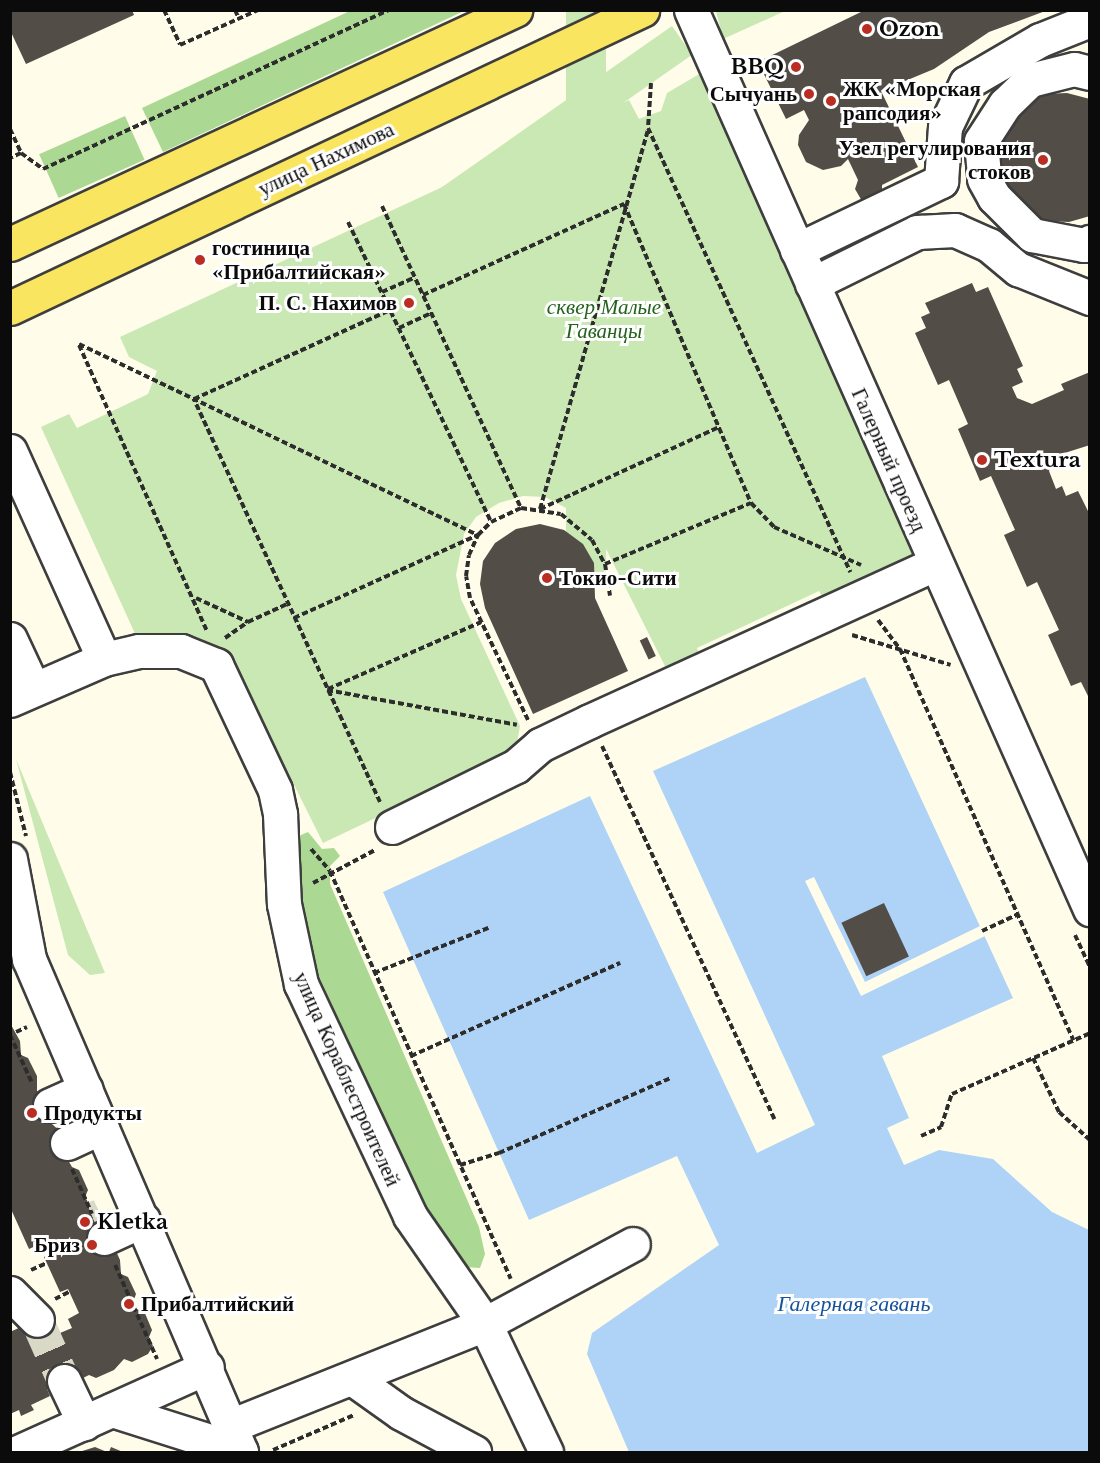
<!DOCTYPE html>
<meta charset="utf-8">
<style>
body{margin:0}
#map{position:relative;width:1100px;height:1463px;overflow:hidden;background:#fffde9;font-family:"Libre Baskerville",serif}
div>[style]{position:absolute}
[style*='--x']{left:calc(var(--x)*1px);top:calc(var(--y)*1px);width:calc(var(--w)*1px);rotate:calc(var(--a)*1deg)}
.green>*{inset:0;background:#c9e8b3;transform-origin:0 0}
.forest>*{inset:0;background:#abd993;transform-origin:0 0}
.water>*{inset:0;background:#aed3f6}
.pier>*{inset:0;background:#fffde9}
.building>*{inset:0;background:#534d47;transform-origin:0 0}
.minor-tunnel>*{height:33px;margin-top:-16.5px;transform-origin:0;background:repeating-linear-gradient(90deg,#dad9c8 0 33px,transparent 0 49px)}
.path>*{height:4px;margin-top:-2px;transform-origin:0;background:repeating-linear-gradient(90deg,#2d2d2d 0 6px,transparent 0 9px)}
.roads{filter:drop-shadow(2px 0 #3e3e3e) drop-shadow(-2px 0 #3e3e3e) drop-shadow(0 2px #3e3e3e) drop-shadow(0 -2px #3e3e3e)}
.minor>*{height:33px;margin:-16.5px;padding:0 16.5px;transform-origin:16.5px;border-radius:16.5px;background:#fff}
.major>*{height:33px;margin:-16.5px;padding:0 16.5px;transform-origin:16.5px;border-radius:16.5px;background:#f9e55f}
.dots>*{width:16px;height:16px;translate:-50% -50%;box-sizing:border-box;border:3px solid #fff;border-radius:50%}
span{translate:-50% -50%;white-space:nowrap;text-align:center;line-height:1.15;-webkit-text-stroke:6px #fff;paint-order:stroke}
.poi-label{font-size:21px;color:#0b0b0b;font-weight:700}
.left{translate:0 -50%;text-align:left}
.right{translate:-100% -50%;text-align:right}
.street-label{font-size:21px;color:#0b0b0b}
.park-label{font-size:21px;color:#23621c;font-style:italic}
.water-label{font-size:22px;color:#15529c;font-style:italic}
.frame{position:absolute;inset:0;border:12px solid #0b0b0b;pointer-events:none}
</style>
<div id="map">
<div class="green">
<div style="left:566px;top:11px;width:40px;height:567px"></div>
<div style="clip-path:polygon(716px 11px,716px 10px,785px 11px,723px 39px)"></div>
<div style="left:672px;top:26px;width:35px;height:455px;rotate:55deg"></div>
<div style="clip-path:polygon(701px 73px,914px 556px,827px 605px,819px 591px,697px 648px,703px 663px,666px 668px,600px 537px,587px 519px,545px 497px,523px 496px,499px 503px,476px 517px,464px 534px,456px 575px,461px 599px,520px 726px,516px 748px,508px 755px,323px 843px,232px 660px,137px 638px,41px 427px,69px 414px,77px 428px,148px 394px,157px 371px,129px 357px,120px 337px,629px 100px,639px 119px,661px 111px,667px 93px)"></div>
<div style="clip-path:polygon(16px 759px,105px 973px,90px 975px,68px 955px)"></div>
</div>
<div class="forest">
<div style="clip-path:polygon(352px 10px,464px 11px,163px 152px,142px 108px)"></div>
<div style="left:125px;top:116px;width:48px;height:94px;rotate:66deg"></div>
<div style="clip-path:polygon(308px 832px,322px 849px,334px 848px,340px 856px,330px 866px,330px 884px,479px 1227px,485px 1254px,480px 1268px,464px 1267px,427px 1211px,317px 972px,298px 906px,292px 839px)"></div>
</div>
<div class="water">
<div style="clip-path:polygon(865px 677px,1013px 998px,882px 1056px,909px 1118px,887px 1128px,904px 1165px,939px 1150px,993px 1159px,1052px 1212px,1089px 1230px,1089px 1452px,629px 1452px,587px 1354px,592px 1333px,719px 1245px,677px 1156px,529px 1220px,383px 892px,590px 796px,757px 1153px,815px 1125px,653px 771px)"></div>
</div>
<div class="pier">
<div style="clip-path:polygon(814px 877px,865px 982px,980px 926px,985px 936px,861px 996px,805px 881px)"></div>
</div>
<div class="building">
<div style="clip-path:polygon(10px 10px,132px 10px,134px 15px,26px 64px,10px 30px)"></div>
<div style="clip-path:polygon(865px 10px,1048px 10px,989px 32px,934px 69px,881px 91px,918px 167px,882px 185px,882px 194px,862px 201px,855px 189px,858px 180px,848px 159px,841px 166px,823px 170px,806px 162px,798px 145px,799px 135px,809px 120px,804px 110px,786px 119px,758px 62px)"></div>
<div style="clip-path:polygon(1067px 93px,1090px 99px,1090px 216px,1069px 222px,1046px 221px,1021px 209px,997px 171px,996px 149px,1003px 127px,1017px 109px,1045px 94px)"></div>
<div style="clip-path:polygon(972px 283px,976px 292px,988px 287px,1023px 366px,1017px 369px,1023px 382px,1012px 387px,1017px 398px,1032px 404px,1064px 390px,1061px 384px,1090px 372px,1090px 445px,1055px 456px,1049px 471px,1056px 489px,1062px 486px,1066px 496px,1078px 491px,1090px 515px,1090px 700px,1081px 682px,1071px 686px,1048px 635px,1059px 630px,1037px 582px,1027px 587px,1004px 535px,1015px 530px,991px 476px,980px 481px,958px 429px,968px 424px,949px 380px,938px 385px,915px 333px,926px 328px,921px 317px,930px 313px,925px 303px)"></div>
<div style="clip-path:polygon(540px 524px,564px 530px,583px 544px,594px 563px,595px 598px,628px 671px,533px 714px,485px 608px,480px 584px,483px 561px,495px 543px,516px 529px)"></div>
<div style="left:647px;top:637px;width:21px;height:8px;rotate:65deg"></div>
<div style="left:884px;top:903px;width:59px;height:47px;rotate:65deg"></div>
<div style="clip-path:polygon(10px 1023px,20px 1041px,21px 1055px,28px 1058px,37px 1076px,37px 1091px,44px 1093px,55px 1117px,52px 1124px,63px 1134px,71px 1152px,68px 1160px,72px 1167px,79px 1170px,88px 1190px,85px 1197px,89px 1204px,96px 1206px,120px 1260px,121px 1274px,128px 1277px,136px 1294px,133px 1302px,136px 1309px,144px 1311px,152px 1330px,149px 1337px,153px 1346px,148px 1354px,132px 1362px,124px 1359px,114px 1370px,96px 1378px,89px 1375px,81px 1379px,79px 1375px,47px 1389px,50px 1396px,31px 1405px,34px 1410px,21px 1416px,19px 1410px,10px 1414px,10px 1332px,51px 1313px,60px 1333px,72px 1328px,68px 1319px,79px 1313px,68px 1289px,60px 1292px,44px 1257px,54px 1252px,49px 1240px,29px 1249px,10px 1207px)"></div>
<div style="clip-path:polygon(95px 1447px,107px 1452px,79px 1452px)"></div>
<div style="clip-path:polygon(111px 1447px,123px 1452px,109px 1452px)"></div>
</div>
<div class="minor-tunnel">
<div style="--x:93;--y:1218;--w:8;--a:-23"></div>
<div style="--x:37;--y:1320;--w:67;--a:66.1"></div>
</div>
<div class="path">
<div style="--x:164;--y:10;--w:38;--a:65"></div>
<div style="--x:180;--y:45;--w:85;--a:-24.2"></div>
<div style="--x:235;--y:10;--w:10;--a:66"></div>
<div style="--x:651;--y:83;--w:45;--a:93.8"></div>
<div style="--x:648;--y:128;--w:488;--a:65.5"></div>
<div style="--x:10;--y:129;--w:26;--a:65"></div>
<div style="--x:21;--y:153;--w:12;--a:156"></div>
<div style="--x:21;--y:153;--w:27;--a:36"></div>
<div style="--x:43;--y:169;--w:380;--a:-24.7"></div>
<div style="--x:382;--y:206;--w:332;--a:65.3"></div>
<div style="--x:348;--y:222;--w:332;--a:64.5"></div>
<div style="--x:382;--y:292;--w:36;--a:-24"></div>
<div style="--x:423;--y:295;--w:221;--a:-24.4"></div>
<div style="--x:624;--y:204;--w:325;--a:67"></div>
<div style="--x:399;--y:328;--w:35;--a:-25"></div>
<div style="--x:79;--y:344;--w:442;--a:25.6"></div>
<div style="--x:79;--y:345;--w:313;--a:65.9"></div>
<div style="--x:540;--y:509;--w:395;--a:-74.1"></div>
<div style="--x:540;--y:509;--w:197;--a:-24.6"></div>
<div style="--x:605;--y:564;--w:158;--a:-22.7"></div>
<div style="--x:751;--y:503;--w:33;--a:46"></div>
<div style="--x:774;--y:527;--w:95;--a:23.6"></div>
<div style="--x:196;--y:598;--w:57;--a:24.8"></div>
<div style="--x:294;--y:618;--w:202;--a:-24.3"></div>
<div style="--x:878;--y:620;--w:36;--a:53"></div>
<div style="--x:900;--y:649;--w:428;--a:66.1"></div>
<div style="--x:852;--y:635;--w:103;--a:16.9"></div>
<div style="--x:225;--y:638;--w:28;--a:-35"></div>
<div style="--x:248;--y:622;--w:43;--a:-24.8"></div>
<div style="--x:328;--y:689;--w:167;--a:-23.6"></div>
<div style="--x:327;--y:690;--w:193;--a:10.4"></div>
<div style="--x:528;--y:720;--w:135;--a:-115.4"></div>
<div style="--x:470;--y:598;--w:22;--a:-100"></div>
<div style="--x:466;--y:576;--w:21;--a:-82"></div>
<div style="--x:469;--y:555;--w:22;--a:-66"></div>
<div style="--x:478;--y:535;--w:18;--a:-45"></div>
<div style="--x:491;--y:522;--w:33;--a:-25"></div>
<div style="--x:521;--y:508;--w:40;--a:8.5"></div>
<div style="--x:561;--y:514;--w:40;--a:40"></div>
<div style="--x:592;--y:540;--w:27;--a:62"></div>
<div style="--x:605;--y:564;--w:32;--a:81"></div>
<div style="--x:602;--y:746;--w:411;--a:65.2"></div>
<div style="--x:10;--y:772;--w:66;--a:76"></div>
<div style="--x:380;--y:802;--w:444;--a:-114.8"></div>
<div style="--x:194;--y:399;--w:215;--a:-24.4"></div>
<div style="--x:311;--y:849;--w:29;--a:49"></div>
<div style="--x:330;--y:871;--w:446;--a:66.1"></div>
<div style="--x:313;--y:883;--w:70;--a:-28"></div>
<div style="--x:982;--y:931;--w:40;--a:-25"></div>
<div style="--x:1075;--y:935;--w:35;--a:65"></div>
<div style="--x:374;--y:973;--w:123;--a:-21.5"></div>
<div style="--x:16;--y:1032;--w:12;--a:-24"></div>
<div style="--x:10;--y:1035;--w:53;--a:65.4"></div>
<div style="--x:411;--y:1056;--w:229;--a:-24"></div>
<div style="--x:1033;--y:1058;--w:60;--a:64.3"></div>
<div style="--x:1059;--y:1112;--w:42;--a:42.1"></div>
<div style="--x:921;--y:1136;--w:22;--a:-24"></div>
<div style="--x:941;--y:1127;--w:35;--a:-72"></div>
<div style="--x:952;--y:1094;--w:151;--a:-23.8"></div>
<div style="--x:460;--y:1165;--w:41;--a:-17.1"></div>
<div style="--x:499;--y:1153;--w:188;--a:-23.6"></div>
<div style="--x:72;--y:1169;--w:49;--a:66"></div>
<div style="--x:115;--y:1265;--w:103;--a:65.9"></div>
<div style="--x:31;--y:1270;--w:17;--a:-24"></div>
<div style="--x:55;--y:1299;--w:16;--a:-27"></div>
<div style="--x:273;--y:1450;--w:88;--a:-23.4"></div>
</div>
<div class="roads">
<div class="minor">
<div style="--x:691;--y:10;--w:984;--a:66.07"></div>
<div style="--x:1090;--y:73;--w:16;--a:-166"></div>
<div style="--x:1074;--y:69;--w:45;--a:166"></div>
<div style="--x:1030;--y:80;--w:35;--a:136"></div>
<div style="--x:1005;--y:104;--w:44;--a:123"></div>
<div style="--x:981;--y:141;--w:38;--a:85"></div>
<div style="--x:984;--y:179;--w:21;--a:61"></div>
<div style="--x:994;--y:197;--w:54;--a:45"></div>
<div style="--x:1032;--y:235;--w:53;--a:10.9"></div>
<div style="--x:1084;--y:245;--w:7;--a:-27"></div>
<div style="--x:797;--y:250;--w:160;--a:-25.6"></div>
<div style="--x:941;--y:181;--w:54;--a:-85.8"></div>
<div style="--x:945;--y:127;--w:49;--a:-64.5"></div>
<div style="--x:966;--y:83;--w:86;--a:-30.2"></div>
<div style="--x:1040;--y:40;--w:54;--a:-21.8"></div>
<div style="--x:812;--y:284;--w:117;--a:-26.3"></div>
<div style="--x:917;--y:232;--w:38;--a:-3"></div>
<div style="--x:955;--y:230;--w:37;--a:24"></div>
<div style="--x:989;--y:245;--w:38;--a:40"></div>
<div style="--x:1018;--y:269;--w:78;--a:21.9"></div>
<div style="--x:10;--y:451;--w:228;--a:65.7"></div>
<div style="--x:10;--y:639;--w:54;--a:64.9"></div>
<div style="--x:10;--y:700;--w:103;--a:-23.6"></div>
<div style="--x:104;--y:659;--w:36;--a:-13"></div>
<div style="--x:139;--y:651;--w:42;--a:0"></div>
<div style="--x:181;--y:651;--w:38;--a:22"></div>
<div style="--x:216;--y:665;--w:138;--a:64.7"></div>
<div style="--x:275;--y:790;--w:25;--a:78"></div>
<div style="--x:280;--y:814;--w:90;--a:87.5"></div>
<div style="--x:284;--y:904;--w:82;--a:78"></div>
<div style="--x:301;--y:984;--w:256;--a:64.8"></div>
<div style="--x:410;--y:1216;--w:131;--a:55.2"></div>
<div style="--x:485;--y:1324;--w:142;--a:64.5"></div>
<div style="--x:392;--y:827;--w:138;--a:-26.2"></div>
<div style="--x:516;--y:766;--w:32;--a:-41"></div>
<div style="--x:540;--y:745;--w:55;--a:-25.6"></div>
<div style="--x:590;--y:721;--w:379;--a:-24.5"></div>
<div style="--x:10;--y:859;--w:102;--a:79.2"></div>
<div style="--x:29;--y:959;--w:537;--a:66.73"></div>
<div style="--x:50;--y:1105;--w:39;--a:-24"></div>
<div style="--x:67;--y:1143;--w:38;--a:-25"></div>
<div style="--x:104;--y:1238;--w:43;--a:-24.8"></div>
<div style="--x:10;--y:1293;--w:38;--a:45"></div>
<div style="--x:352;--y:1378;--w:60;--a:35.5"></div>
<div style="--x:401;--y:1413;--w:83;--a:28.1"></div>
<div style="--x:64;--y:1381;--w:47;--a:64.5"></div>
<div style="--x:112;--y:1410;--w:135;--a:17.6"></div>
<div style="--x:230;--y:1426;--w:275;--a:-21.8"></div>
<div style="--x:485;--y:1324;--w:168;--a:-28.4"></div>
<div style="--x:18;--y:1452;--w:207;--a:-24.2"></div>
</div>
<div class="major">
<div style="--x:10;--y:244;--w:557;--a:-24.86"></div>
<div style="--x:10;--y:308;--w:699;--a:-25.24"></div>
</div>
</div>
<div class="dots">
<div style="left:867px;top:29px;background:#ba2d23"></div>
<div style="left:796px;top:67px;background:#ba2d23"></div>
<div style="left:809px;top:94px;background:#ba2d23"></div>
<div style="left:831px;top:101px;background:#ba2d23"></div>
<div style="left:1043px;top:160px;background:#ba2d23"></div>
<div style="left:200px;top:260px;background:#ba2d23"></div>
<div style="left:409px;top:303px;background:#ba2d23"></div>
<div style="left:982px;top:460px;background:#ba2d23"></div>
<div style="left:547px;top:578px;background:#ba2d23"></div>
<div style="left:32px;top:1113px;background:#ba2d23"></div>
<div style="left:85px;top:1222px;background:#ba2d23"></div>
<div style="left:92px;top:1245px;background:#ba2d23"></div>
<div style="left:129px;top:1304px;background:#ba2d23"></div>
</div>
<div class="poi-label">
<span class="left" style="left:879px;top:29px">Ozon</span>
<span class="right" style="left:784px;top:67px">BBQ</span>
<span class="left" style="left:843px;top:101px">ЖК «Морская<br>рапсодия»</span>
<span class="right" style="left:797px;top:94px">Сычуань</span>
<span class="right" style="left:1031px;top:160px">Узел регулирования<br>стоков</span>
<span class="left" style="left:212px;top:260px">гостиница<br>«Прибалтийская»</span>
<span class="right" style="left:397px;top:303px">П. С. Нахимов</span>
<span class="left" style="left:994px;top:460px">Textura</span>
<span class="left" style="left:559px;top:578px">Токио-Сити</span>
<span class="left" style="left:44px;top:1113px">Продукты</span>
<span class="left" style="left:97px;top:1222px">Kletka</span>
<span class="right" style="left:80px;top:1245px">Бриз</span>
<span class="left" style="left:141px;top:1304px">Прибалтийский</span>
</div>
<div class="street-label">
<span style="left:326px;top:159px;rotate:-25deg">улица Нахимова</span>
<span style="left:889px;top:460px;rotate:66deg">Галерный проезд</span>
<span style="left:347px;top:1079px;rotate:66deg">улица Кораблестроителей</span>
</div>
<div class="park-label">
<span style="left:604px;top:319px">сквер Малые<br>Гаванцы</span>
</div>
<div class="water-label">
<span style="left:854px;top:1304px">Галерная гавань</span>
</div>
<div class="frame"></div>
</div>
